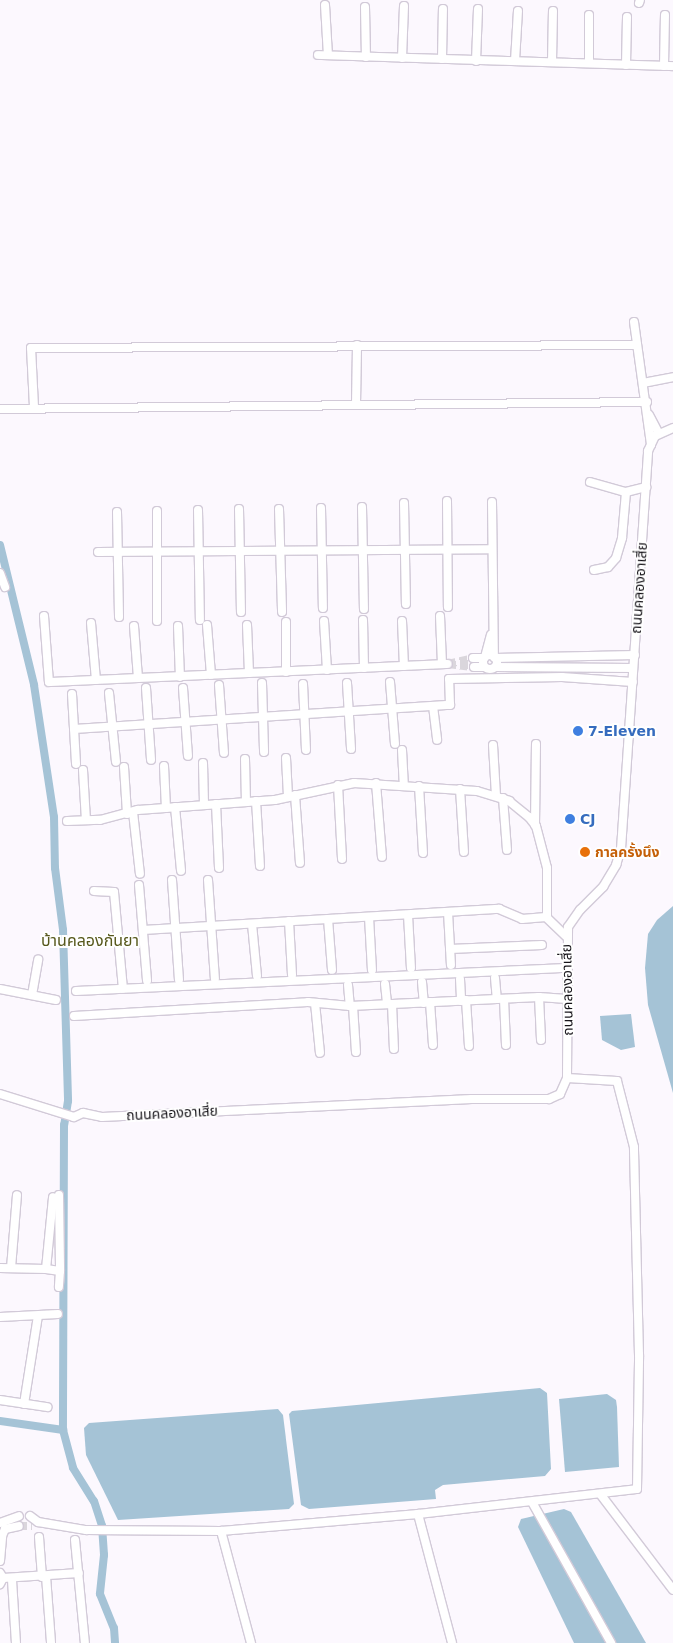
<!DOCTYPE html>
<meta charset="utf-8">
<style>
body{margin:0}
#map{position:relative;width:673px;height:1643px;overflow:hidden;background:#fcf8fe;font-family:"DejaVu Sans","Noto Sans Thai",sans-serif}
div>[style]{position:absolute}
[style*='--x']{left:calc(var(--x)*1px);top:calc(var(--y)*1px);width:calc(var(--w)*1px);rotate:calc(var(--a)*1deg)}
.water>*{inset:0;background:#a5c3d6}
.canal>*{height:8px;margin:-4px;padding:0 4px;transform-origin:4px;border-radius:4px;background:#a5c3d6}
.minor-tunnel>*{height:8px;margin-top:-4px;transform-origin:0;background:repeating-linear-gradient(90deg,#dad6dc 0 8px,transparent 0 12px)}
.roads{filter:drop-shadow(1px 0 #d2cad8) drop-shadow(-1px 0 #d2cad8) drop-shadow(0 1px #d2cad8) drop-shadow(0 -1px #d2cad8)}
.minor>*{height:8px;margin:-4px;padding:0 4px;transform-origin:4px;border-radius:4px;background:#fff}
.minor>.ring{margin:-4px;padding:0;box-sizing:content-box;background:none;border:8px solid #fff;border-radius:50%}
.dots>*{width:14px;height:14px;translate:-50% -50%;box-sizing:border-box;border:2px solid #fff;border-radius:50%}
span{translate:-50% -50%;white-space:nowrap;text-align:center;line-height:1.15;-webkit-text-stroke:4px #fff;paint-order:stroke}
.street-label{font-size:14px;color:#161419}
.shop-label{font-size:14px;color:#366cbe;font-weight:700}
.left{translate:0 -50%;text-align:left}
.food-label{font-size:14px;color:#c56008;font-weight:700}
.quarter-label{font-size:16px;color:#57581c}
</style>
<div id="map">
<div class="water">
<div style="clip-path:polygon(673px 906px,673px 1093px,648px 1005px,645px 968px,648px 934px,657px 920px)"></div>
<div style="clip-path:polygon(631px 1014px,635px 1047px,621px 1050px,602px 1040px,600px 1016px)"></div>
<div style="clip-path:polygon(540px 1388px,547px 1393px,551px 1469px,545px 1476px,443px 1485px,435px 1490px,436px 1499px,309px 1509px,301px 1505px,289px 1414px,292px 1411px)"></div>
<div style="clip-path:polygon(607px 1394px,616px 1400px,617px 1407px,619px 1467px,565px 1472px,559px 1399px)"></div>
<div style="clip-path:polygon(278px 1409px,283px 1415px,294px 1504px,289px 1509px,118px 1520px,86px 1455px,84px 1428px,89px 1423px)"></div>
<div style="clip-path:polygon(564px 1509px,571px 1512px,646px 1643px,574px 1643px,518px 1527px,521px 1519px)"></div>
</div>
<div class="canal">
<div style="--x:0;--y:545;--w:144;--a:76.3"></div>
<div style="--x:34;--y:685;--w:134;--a:81.4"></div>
<div style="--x:54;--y:817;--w:51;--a:88.9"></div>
<div style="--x:55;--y:868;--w:63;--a:82.6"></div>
<div style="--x:63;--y:930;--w:171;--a:88.3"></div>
<div style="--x:68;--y:1101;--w:24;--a:99"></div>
<div style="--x:64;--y:1125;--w:305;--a:90.2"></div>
<div style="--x:63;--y:1430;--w:39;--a:75"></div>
<div style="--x:73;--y:1468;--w:39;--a:58"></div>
<div style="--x:94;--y:1501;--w:26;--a:72"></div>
<div style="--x:102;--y:1526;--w:29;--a:86"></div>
<div style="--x:104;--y:1555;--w:39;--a:96"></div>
<div style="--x:100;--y:1594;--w:37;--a:68"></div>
<div style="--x:114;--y:1628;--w:15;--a:86"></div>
<div style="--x:0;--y:1421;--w:64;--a:8.1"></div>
</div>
<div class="minor-tunnel">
<div style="--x:448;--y:664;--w:26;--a:7"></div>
<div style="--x:448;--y:664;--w:26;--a:-13"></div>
<div style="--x:19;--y:1526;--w:13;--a:0"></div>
</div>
<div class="roads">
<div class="minor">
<div style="--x:639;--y:3;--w:3;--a:-72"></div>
<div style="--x:325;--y:5;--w:50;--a:86.6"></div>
<div style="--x:365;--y:7;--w:50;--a:88.9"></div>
<div style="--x:589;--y:15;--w:48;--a:90"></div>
<div style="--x:318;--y:55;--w:355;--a:1.8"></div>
<div style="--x:402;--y:58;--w:52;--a:-87.8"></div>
<div style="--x:442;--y:59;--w:50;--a:-88.9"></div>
<div style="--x:476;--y:61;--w:52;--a:-87.8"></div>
<div style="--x:515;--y:61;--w:50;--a:-86.6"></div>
<div style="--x:552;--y:62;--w:51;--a:-88.9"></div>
<div style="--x:626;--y:65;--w:48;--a:-88.8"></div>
<div style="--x:664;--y:66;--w:51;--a:-88.9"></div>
<div style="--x:634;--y:322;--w:124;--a:82.1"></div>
<div style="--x:643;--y:383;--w:31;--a:-11"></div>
<div style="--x:356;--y:404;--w:59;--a:-89"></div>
<div style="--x:34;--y:407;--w:59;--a:-92.9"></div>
<div style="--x:31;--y:348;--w:606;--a:-0.28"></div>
<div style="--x:0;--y:409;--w:647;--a:-0.62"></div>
<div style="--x:649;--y:415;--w:21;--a:62"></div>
<div style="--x:590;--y:482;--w:37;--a:16"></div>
<div style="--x:447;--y:501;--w:106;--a:89.5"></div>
<div style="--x:492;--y:502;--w:155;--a:89.3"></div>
<div style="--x:404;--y:503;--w:101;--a:88.9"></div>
<div style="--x:362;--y:507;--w:102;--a:88.9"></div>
<div style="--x:321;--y:508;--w:100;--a:88.9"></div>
<div style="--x:239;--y:509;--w:103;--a:88.9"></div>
<div style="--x:279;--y:509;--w:103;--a:88.3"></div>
<div style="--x:198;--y:510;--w:110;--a:89"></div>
<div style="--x:157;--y:511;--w:110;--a:90"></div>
<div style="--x:117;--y:512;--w:105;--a:88.9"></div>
<div style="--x:98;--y:552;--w:393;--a:-0.4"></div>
<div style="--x:594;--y:570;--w:14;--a:-12"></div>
<div style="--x:608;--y:567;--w:12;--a:-48"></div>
<div style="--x:616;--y:558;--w:21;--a:-73"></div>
<div style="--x:622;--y:538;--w:46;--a:-85"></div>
<div style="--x:626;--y:492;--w:21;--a:-14"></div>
<div style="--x:0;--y:573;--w:15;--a:70"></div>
<div style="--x:44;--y:616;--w:66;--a:85.7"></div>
<div style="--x:49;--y:682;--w:399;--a:-2.6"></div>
<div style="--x:440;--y:616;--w:48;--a:87.6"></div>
<div style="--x:363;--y:620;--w:48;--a:88.8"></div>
<div style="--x:324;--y:621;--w:49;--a:86.5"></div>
<div style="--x:402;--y:621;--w:45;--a:87.5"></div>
<div style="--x:286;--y:622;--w:50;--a:90"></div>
<div style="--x:91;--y:623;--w:57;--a:85"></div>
<div style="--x:207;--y:625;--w:50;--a:85.4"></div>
<div style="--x:247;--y:625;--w:48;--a:87.6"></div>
<div style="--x:134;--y:626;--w:52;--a:85.6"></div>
<div style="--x:178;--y:626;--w:51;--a:87.8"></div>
<div class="ring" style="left:483px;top:655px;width:6px;height:6px"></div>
<div style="--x:485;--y:657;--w:23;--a:-75"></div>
<div style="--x:473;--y:658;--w:11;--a:0"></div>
<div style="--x:495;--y:658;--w:140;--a:-1.2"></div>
<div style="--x:474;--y:667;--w:10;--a:0"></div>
<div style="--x:495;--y:667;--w:138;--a:0.4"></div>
<div style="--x:390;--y:682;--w:62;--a:85.4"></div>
<div style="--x:262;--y:683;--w:69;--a:88.3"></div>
<div style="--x:347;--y:683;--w:66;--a:86.5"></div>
<div style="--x:303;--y:684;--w:66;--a:87.4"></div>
<div style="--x:219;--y:685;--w:68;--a:85.8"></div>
<div style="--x:146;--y:688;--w:72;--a:86"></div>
<div style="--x:183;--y:688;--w:68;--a:85.8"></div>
<div style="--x:109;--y:693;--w:69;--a:84.2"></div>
<div style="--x:72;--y:694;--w:70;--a:86.7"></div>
<div style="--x:433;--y:706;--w:34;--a:83"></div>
<div style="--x:74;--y:729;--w:377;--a:-3.7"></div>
<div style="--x:450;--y:705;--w:26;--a:-92"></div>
<div style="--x:449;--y:679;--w:113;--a:-1"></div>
<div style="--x:562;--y:677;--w:71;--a:4"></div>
<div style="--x:493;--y:745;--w:50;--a:86.6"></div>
<div style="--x:402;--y:750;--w:34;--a:87"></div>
<div style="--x:286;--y:758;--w:38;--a:87"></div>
<div style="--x:245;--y:759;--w:43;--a:88.7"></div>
<div style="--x:203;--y:763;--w:42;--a:88.6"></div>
<div style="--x:164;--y:766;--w:42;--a:87.3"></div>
<div style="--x:124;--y:767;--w:47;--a:86.3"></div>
<div style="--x:83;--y:770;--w:50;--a:86.6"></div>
<div style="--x:376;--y:783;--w:74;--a:85.4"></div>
<div style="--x:338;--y:785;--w:74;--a:86.9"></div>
<div style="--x:419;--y:786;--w:67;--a:86.6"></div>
<div style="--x:460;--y:789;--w:63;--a:86.4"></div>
<div style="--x:295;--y:795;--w:68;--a:85.8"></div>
<div style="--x:503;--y:798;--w:52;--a:85.6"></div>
<div style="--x:256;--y:801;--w:65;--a:86.5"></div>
<div style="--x:216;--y:804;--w:64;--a:87.3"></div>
<div style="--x:175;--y:807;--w:64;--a:84.6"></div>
<div style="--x:133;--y:812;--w:62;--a:83.6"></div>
<div style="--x:67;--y:821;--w:33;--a:-2"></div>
<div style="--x:100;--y:820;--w:39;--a:-15"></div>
<div style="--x:138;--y:810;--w:137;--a:-4.2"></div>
<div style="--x:275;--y:800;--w:81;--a:-12.1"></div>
<div style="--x:354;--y:783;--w:123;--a:3.7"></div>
<div style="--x:477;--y:791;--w:34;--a:17"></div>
<div style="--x:509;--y:801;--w:26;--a:39"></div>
<div style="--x:529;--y:817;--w:11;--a:52"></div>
<div style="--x:536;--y:826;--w:43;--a:75.3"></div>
<div style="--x:547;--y:868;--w:49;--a:90"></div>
<div style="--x:535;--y:825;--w:81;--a:-89.3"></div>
<div style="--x:172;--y:880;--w:100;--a:86"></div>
<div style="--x:208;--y:880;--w:99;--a:86"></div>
<div style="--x:139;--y:885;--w:96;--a:85.2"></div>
<div style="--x:94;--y:891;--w:20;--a:3"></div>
<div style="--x:114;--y:892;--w:97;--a:84.7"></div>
<div style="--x:448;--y:912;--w:53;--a:86.8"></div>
<div style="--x:408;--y:915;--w:53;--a:86.8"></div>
<div style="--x:369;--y:917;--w:53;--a:86.8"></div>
<div style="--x:328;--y:919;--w:51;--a:85.5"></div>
<div style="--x:289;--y:921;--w:54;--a:86.8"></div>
<div style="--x:252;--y:924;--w:52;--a:84.5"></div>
<div style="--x:143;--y:930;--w:357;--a:-3.4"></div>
<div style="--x:499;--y:909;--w:25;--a:23"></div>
<div style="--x:522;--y:919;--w:24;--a:-5"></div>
<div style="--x:546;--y:917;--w:28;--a:44"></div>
<div style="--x:450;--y:949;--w:92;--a:-2.5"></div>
<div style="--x:495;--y:978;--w:21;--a:85"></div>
<div style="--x:460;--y:979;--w:22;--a:87"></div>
<div style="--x:422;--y:982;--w:21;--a:85"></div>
<div style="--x:385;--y:984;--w:20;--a:84"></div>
<div style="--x:348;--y:985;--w:21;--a:85"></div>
<div style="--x:0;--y:989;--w:57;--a:11.1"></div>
<div style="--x:76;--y:991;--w:491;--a:-2.7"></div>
<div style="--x:32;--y:995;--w:36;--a:-80"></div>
<div style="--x:539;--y:997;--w:43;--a:87.3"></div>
<div style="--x:504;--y:999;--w:46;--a:87.5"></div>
<div style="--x:466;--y:1000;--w:46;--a:86.3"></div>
<div style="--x:430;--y:1002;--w:43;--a:86"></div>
<div style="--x:315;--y:1003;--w:50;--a:84.3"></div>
<div style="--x:392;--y:1004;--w:45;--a:87.5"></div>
<div style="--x:353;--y:1006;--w:46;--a:86.3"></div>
<div style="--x:74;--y:1016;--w:234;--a:-3.4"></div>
<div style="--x:308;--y:1002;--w:42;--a:5.4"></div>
<div style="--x:350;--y:1006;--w:189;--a:-2.7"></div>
<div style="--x:539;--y:997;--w:28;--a:4"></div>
<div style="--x:0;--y:1094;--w:77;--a:17.3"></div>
<div style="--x:74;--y:1117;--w:10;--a:-24"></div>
<div style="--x:83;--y:1113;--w:19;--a:12"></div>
<div style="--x:102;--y:1117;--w:370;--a:-2.8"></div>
<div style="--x:472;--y:1099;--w:77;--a:0"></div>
<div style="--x:549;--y:1099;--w:12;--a:-24"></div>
<div style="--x:560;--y:1094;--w:17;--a:-66"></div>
<div style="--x:567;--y:1078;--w:151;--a:-89.6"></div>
<div style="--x:568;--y:927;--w:21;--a:-55"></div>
<div style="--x:580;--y:910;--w:33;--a:-45"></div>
<div style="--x:603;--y:887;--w:26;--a:-59"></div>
<div style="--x:616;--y:865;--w:17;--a:-73"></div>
<div style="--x:621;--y:849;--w:399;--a:-86.1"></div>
<div style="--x:648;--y:451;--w:17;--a:-65"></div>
<div style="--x:655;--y:436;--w:20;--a:-24"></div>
<div style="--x:59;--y:1195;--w:76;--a:89.2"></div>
<div style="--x:0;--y:1268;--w:46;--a:1.2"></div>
<div style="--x:46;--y:1269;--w:72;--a:-84.4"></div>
<div style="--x:11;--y:1268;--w:73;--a:-85.3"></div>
<div style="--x:46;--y:1269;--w:14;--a:8"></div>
<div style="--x:60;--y:1271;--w:16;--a:94"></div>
<div style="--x:0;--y:1317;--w:58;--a:-3"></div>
<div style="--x:0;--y:1400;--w:48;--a:8.5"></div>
<div style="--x:24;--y:1404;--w:89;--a:-81"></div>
<div style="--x:601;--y:1495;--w:119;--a:52.8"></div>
<div style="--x:532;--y:1502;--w:162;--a:60.7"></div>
<div style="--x:418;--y:1514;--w:133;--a:75.2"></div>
<div style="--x:30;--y:1516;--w:10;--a:37"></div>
<div style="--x:38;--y:1522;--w:49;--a:9.5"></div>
<div style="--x:86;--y:1530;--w:135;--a:0.4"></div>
<div style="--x:221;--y:1531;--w:198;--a:-4.9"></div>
<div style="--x:418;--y:1514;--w:220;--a:-6.5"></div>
<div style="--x:637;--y:1489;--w:134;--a:-89.1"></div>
<div style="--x:639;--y:1355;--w:208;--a:-91.4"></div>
<div style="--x:634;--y:1147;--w:68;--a:-104.4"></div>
<div style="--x:617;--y:1081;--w:50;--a:-176.6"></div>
<div style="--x:0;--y:1523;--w:20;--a:-20"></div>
<div style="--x:221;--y:1531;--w:116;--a:75"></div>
<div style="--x:39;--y:1537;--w:40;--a:85.7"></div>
<div style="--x:75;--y:1540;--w:103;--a:84.5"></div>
<div style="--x:0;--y:1561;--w:25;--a:-85"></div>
<div style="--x:2;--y:1536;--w:8;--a:-67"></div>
<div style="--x:5;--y:1529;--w:14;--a:-12"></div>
<div style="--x:0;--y:1573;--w:6;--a:59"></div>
<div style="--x:3;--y:1578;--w:7;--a:117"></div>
<div style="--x:46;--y:1576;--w:67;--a:85.7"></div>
<div style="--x:3;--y:1578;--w:76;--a:-3.8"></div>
<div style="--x:12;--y:1580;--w:63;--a:86.4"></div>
</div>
</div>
<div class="dots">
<div style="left:578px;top:731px;background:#3f7fe0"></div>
<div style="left:570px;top:819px;background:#3f7fe0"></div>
<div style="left:585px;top:852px;background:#e8710a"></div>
</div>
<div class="street-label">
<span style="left:639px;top:588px;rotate:-86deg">ถนนคลองอาเสี่ย</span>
<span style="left:567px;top:990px;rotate:-91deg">ถนนคลองอาเสี่ย</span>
<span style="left:172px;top:1113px;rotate:-3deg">ถนนคลองอาเสี่ย</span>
</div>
<div class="shop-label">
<span class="left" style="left:588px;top:731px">7-Eleven</span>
<span class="left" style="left:580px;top:819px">CJ</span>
</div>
<div class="food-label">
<span class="left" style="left:595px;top:852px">กาลครั้งนึง</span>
</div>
<div class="quarter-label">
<span style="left:90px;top:941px">บ้านคลองกันยา</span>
</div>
</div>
